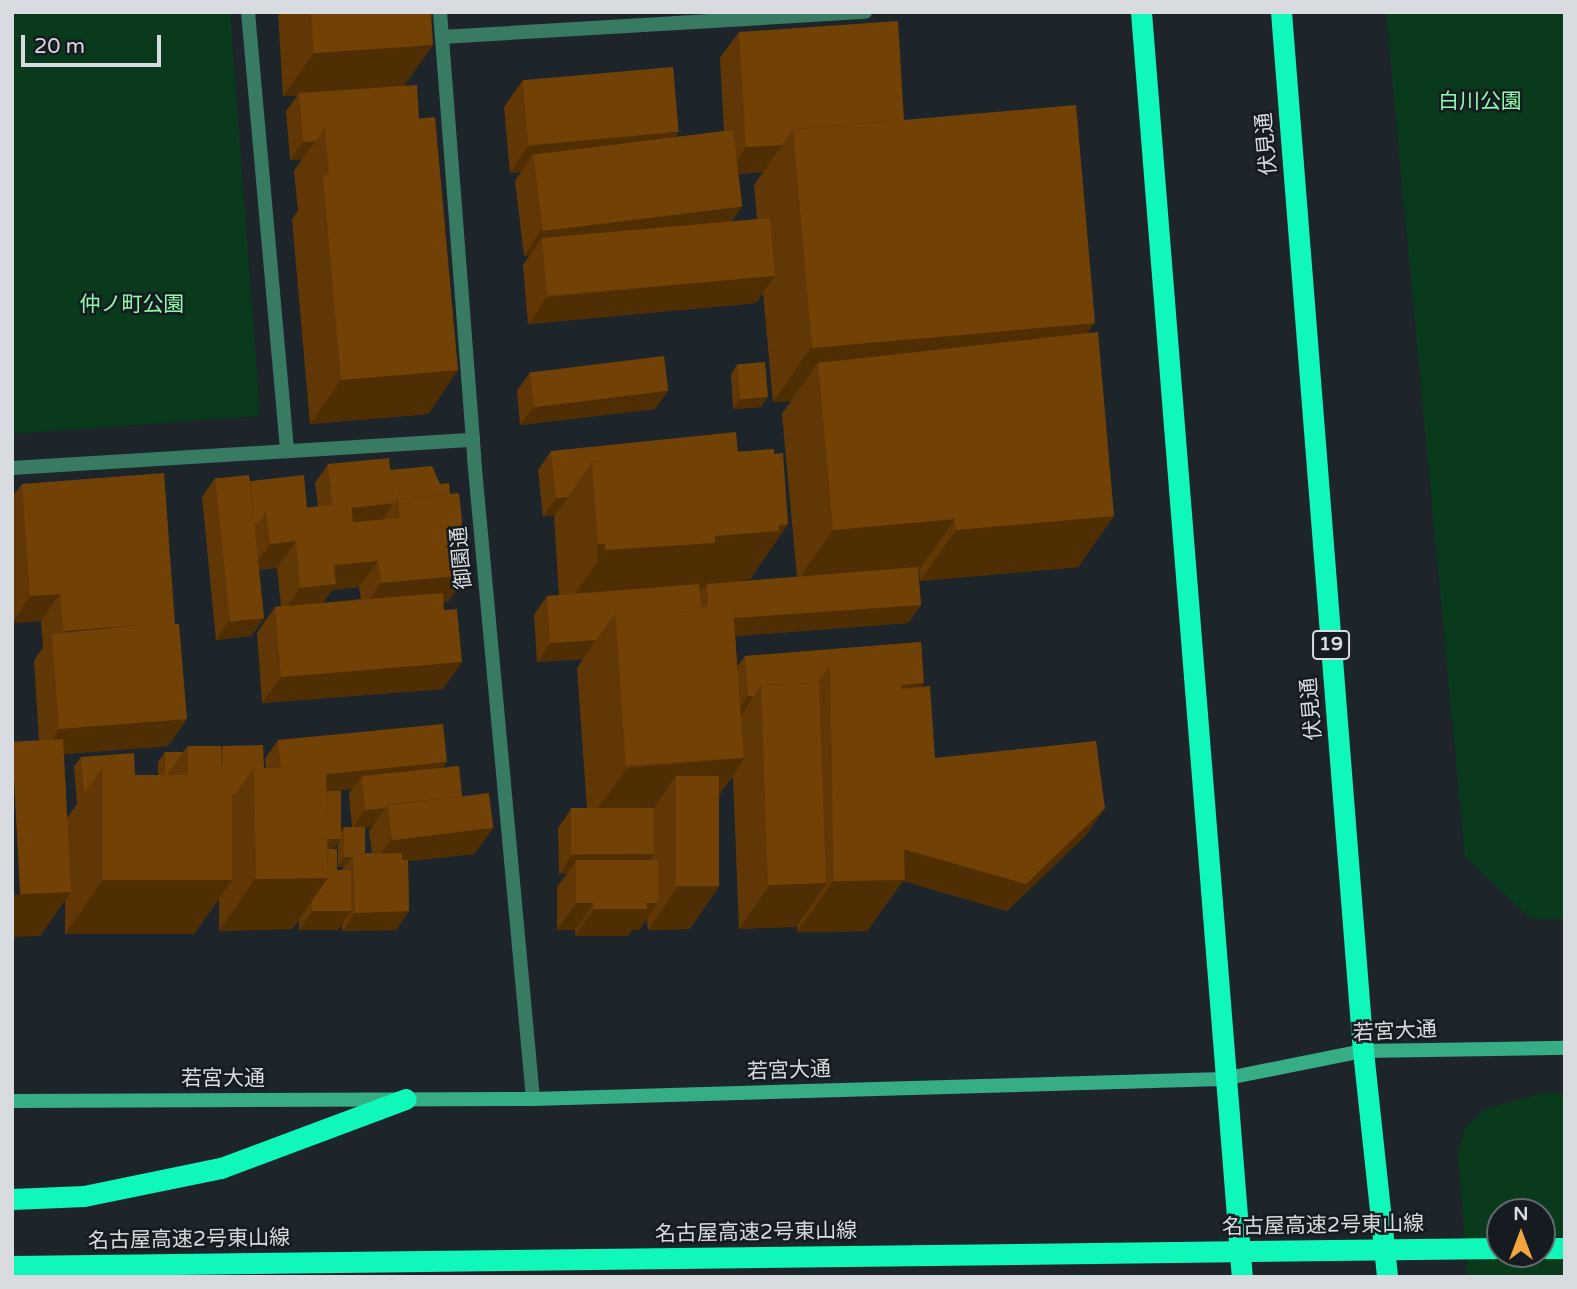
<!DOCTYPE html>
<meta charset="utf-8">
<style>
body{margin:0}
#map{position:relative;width:1577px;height:1289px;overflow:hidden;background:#1e252a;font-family:"Varela Round","Noto Sans JP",sans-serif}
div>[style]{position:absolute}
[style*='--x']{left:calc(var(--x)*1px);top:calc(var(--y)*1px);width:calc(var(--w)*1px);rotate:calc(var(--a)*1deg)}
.green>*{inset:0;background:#093a1b}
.street>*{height:14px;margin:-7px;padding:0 7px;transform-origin:7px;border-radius:7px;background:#387b62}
.secondary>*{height:14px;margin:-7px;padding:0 7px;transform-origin:7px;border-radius:7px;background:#37ad86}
.highway>*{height:21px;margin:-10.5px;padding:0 10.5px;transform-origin:10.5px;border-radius:10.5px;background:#10f7ba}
.highway-bridge>*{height:21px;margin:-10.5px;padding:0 10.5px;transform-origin:10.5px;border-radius:10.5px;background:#10f7ba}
.wall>*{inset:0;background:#613805}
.shaded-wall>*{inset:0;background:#4f2e04;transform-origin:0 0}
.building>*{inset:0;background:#714106;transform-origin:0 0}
span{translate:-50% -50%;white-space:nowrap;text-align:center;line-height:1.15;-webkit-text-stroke:5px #151b20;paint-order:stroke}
.shield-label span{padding:2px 5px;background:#151b20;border:2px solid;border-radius:5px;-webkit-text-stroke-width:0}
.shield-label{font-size:19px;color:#d8dce0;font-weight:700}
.park-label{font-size:21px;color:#90f9aa}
.street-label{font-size:21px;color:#d8dce0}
.frame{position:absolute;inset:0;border:14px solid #d8dce0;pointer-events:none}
.north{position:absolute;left:1486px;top:1198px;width:70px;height:70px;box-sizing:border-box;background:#151b20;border:2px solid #63686d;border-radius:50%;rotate:0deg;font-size:19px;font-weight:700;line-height:28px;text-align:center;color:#d8dce0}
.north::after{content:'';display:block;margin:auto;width:24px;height:32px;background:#f2a541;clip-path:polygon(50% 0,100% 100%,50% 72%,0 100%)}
.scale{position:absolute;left:21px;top:35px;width:140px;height:32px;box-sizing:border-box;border:4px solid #d8dce0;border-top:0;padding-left:9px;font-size:21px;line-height:24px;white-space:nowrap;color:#d8dce0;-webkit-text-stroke:5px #151b20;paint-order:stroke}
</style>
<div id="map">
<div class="green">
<div style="clip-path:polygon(12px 12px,230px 12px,260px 416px,12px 434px)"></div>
<div style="clip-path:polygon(1386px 12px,1565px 12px,1565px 919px,1531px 919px,1465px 857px)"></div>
<div style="clip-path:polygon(evenodd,1544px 1093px,1565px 1093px,1565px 1277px,1468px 1277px,1458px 1153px,1465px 1128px,1485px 1109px,1544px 1093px,1500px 1212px,1542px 1212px,1542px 1254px,1500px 1254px,1500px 1212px)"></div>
</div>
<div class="street">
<div style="--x:248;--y:12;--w:441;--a:84.9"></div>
<div style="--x:440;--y:12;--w:447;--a:85.6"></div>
<div style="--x:474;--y:458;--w:644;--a:84.74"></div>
<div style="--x:442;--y:37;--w:424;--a:-3.4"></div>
<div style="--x:12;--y:468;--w:462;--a:-3.5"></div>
</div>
<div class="secondary">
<div style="--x:12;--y:1101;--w:521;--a:-0.22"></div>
<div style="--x:533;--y:1099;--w:690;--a:-1.66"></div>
<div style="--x:1223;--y:1079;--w:143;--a:-11.3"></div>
<div style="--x:1363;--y:1051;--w:202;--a:-0.9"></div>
</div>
<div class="highway">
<div style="--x:1141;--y:12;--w:1269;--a:85.44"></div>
<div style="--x:1281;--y:12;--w:1042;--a:85.49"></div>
<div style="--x:1363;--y:1051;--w:227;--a:83.9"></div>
<div style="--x:12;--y:1199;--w:72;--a:-2.4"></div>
<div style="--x:84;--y:1196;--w:140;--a:-11.6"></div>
<div style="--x:221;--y:1168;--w:197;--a:-20.5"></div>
<div style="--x:1542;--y:1248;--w:23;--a:0"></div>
</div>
<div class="highway-bridge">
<div style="--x:12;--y:1266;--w:1488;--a:-0.69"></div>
</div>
<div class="wall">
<div style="clip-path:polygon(278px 12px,431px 12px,404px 86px,419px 119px,458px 370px,428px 414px,310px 424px,292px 219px,298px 211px,294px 171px,302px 159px,290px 160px,286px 111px,297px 96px,283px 96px)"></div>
<div style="clip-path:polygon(evenodd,739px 32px,904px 120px,1094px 323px,1087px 333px,1114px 516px,1078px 567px,920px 581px,919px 570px,918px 570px,921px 605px,908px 623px,735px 636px,737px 667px,745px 656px,921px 642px,921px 687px,935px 758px,1105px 808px,1086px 835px,1007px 911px,903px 881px,867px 931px,797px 932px,797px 926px,739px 929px,733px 776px,719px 795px,690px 929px,648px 930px,647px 918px,639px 930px,632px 930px,628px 936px,575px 936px,575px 930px,557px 930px,557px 887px,567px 874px,559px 874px,558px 828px,571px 809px,587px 809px,577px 668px,583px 659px,537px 662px,534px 615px,547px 596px,559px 595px,554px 517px,555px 515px,543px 517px,538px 470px,551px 451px,738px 452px,774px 454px,788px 524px,750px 579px,745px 579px,744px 581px,797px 577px,782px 414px,791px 401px,773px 402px,763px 293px,756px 303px,528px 324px,523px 265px,530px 255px,524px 256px,515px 181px,521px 172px,510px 173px,504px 107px,523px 80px,676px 137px,724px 131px,720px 58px,739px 32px,763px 172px,754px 185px,757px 219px,731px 222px,742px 206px,738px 174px,763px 172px)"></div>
<div style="clip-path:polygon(737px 365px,761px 407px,733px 409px,731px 374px)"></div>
<div style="clip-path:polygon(530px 372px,655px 409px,520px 425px,517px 391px)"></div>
<div style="clip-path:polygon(evenodd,328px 464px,390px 470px,449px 601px,443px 602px,443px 689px,262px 703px,257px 633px,275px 607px,281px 606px,277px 568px,259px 570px,264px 618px,251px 636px,216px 640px,202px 497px,215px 478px,250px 481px,307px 508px,318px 506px,315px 483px,328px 464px,359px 587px,361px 599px,323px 603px,332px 590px,359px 587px)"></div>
<div style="clip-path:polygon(evenodd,22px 484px,175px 624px,187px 719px,168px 746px,64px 754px,67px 818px,77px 804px,74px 766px,81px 757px,135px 775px,158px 775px,158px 762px,165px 752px,183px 752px,188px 746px,221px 749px,223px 746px,264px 768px,266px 768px,265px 759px,278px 740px,444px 768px,462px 796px,493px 828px,474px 854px,408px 861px,409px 911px,396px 930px,342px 931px,342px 924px,338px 930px,299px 930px,299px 920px,292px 929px,219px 931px,219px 899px,194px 934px,65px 934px,65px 900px,40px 936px,39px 740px,34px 661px,43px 647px,41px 621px,12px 623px,12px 497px,22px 484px,352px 789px,349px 794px,352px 827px,344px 827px,341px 831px,335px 791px,352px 789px,22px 484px,365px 827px,372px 827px,369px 831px,372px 853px,365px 853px,365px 827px,22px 484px,338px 844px,338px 867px,344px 867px,342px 870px,337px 870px,328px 849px,338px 844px)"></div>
</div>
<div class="shaded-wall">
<div style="clip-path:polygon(433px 45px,402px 89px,299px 93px,297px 96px,283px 96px,314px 53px)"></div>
<div style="clip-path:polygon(679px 132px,660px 159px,533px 154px,521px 172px,510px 173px,528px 146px)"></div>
<div style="clip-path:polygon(316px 141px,302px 159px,290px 160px,303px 142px)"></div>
<div style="clip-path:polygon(782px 145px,763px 172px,727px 174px,746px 147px)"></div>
<div style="clip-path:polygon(742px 206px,723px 233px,542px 238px,530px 255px,524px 256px,542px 229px)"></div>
<div style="clip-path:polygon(775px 276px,756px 303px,528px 324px,547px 297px)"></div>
<div style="clip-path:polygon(1094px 323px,1055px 379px,818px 363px,791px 401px,773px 402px,812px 346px)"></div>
<div style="clip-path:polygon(458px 370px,428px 414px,310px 424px,341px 380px)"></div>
<div style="clip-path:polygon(668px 391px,655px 409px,520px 425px,534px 406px)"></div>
<div style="clip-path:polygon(768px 397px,761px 407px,733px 409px,740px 399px)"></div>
<div style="clip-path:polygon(568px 497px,555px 515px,543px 517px,556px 498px)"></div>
<div style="clip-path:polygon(394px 503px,381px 522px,320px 528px,333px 510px)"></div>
<div style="clip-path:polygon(1114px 516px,1078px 567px,920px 581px,956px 530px)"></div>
<div style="clip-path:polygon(955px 519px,919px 570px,797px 581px,833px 530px)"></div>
<div style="clip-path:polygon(788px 524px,750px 579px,745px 579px,740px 586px,707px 584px,703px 589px,682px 590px,567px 605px,605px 550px,715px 536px)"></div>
<div style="clip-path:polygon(296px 541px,277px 568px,251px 570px,270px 544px)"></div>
<div style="left:598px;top:544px;width:7px;height:67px"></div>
<div style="clip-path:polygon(378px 561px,359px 587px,332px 590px,317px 611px,281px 615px,300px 588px,334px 565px)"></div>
<div style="clip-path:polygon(468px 575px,449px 601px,362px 610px,381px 583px)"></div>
<div style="clip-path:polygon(60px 594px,41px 621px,12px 623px,30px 596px)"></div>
<div style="clip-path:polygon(921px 605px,908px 623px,699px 639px,709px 620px)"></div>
<div style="clip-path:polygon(264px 618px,251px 636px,216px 640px,229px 621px)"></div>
<div style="clip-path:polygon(152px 624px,53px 644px,63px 631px)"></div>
<div style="clip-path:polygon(596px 640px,583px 659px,537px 662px,550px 643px)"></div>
<div style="clip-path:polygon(462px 662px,443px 689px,262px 703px,281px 677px)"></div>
<div style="clip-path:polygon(924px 683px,911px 702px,830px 690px)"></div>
<div style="clip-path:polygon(748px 696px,754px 696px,741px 715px,735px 715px)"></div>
<div style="clip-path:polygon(187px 719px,168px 746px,41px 756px,59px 729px)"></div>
<div style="clip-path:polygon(745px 758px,706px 813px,676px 776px,647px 818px,588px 822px,627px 768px)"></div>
<div style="clip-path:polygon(447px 762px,434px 781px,362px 776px,352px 789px,311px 793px,282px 779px)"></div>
<div style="clip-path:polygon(385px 808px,372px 827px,352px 829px,365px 810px)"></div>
<div style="clip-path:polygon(1105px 808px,1086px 835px,1007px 911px,903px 881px,867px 931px,797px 932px,833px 881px,891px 845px)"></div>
<div style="clip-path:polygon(493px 828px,474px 854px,373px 864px,392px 838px)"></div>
<div style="clip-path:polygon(311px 839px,341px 839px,334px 849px,304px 849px)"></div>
<div style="clip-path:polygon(654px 854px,641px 872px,576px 860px,567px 874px,559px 874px,572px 855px)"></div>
<div style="clip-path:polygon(344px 857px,351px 857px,344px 867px,338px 867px)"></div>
<div style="clip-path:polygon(337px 873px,325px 882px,292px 929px,219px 931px,255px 879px)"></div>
<div style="clip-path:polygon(103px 880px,232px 880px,194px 934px,65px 934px)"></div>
<div style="clip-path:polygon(827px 883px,796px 927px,739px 929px,770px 885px)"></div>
<div style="clip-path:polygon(720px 885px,690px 929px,648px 930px,678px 886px)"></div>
<div style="clip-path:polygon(71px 892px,40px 936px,12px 937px,12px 895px)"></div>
<div style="clip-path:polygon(576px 903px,594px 903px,575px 930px,557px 930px)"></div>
<div style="clip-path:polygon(647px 903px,658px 903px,639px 930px,632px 930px,628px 936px,575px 936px,594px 909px)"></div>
<div style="clip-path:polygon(312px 911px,351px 911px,338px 930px,299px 930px)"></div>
<div style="clip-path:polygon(409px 911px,396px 930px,342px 931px,355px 913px)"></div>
</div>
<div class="building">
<div style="clip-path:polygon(311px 12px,431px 12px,433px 45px,314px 53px)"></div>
<div style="clip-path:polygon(898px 21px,904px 120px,793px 129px,782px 145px,746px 147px,739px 32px)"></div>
<div style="left:673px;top:67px;width:65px;height:151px;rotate:85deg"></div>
<div style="clip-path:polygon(417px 85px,419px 119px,325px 128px,316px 141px,303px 142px,299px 93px)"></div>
<div style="left:1076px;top:105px;width:219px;height:284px;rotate:85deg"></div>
<div style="clip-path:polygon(435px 117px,458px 370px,341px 380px,323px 176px,329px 175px,325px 128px)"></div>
<div style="left:733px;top:130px;width:77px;height:201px;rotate:83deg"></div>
<div style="left:770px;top:218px;width:58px;height:229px;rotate:85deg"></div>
<div style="clip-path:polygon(1098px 332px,1114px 516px,956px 530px,955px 519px,833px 530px,818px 363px)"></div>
<div style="left:664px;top:356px;width:35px;height:135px;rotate:83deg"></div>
<div style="left:765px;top:362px;width:35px;height:28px;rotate:85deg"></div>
<div style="clip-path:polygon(736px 432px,738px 452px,592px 462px,568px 497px,556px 498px,551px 451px)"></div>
<div style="clip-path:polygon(774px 449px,774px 454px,783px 453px,788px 524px,779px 525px,779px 531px,715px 536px,715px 543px,605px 550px,605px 544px,598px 544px,592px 462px)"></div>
<div style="clip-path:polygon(389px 458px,394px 503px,351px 508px,351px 503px,332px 505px,328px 464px)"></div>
<div style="clip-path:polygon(432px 466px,440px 484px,449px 483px,450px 494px,398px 499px,391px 510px,391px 508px,394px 503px,390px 470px)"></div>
<div style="clip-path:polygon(164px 473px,175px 624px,179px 624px,187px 719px,59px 729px,52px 634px,152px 624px,63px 631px,60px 594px,30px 596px,22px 484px)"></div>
<div style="left:249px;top:475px;width:144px;height:34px;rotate:84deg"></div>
<div style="clip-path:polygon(304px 475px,307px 508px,266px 512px,258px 523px,254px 523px,251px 481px)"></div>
<div style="clip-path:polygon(459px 493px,468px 575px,381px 583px,378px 561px,334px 565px,336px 584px,300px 588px,296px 541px,270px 544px,266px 512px,351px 503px,353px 522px,400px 518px,398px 499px)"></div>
<div style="clip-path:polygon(918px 567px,921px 605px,734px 618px,733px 605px,708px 607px,707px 584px)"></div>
<div style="clip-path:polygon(699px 584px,701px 607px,615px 614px,596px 640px,550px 643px,547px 596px)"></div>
<div style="clip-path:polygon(443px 593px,444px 610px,457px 609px,462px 662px,281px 677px,275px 607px)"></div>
<div style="left:733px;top:605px;width:153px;height:118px;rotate:86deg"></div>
<div style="clip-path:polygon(921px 642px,924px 683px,901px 685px,901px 663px,830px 665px,817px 683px,761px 685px,754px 696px,748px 696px,745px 656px)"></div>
<div style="left:901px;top:663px;width:217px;height:71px;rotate:89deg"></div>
<div style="left:819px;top:683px;width:200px;height:58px;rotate:88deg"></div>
<div style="clip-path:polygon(930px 686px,935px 758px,1096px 741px,1105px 808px,1026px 884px,903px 849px,901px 689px)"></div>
<div style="clip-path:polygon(443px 724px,447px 762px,326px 774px,326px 767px,281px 768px,278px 740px)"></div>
<div style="left:63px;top:739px;width:153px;height:51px;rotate:87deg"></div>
<div style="clip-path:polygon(263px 745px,264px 768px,254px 768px,235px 794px,232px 794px,232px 766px,223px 766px,223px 746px)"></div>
<div style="clip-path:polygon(188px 746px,221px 746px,221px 766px,232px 766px,232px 880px,103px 880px,103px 766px,133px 766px,133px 775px,188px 775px)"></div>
<div style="clip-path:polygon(165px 752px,183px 752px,167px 775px,165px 775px)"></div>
<div style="clip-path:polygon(134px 753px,135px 775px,133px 775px,133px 766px,103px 766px,84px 794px,81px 757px)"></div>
<div style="clip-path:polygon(459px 766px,462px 796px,388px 804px,385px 808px,365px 810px,362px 776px)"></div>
<div style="left:326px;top:767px;width:111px;height:72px;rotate:89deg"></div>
<div style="left:676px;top:776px;width:43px;height:110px"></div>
<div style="left:327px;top:791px;width:14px;height:48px"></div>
<div style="left:489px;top:793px;width:35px;height:102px;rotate:83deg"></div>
<div style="left:654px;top:808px;width:46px;height:83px;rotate:90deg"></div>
<div style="clip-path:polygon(344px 827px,365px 827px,365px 853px,353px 854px,351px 857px,344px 857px)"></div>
<div style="left:328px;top:849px;width:9px;height:21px"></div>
<div style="clip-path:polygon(402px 853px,402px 860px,408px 860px,409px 911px,355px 913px,353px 854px)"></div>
<div style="clip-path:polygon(576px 860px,658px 860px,658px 903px,647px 903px,647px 909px,594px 909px,594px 903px,576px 903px)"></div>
<div style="clip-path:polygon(328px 870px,351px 870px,351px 911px,312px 911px,312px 901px,328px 878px)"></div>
</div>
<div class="shield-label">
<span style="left:1331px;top:645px">19</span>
</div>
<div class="park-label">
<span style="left:1480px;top:102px">白川公園</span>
<span style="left:132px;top:305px">仲ノ町公園</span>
</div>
<div class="street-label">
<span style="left:1267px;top:144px;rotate:-95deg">伏見通</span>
<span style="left:462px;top:558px;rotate:-95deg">御園通</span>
<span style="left:1312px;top:709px;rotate:-95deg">伏見通</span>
<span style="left:1395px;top:1032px;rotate:-3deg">若宮大通</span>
<span style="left:789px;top:1071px;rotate:-2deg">若宮大通</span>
<span style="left:223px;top:1079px">若宮大通</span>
<span style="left:1323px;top:1226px;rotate:-1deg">名古屋高速2号東山線</span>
<span style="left:756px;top:1233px;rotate:-1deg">名古屋高速2号東山線</span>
<span style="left:189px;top:1240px;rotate:-1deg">名古屋高速2号東山線</span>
</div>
<div class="frame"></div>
<div class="north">N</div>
<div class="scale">20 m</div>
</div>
